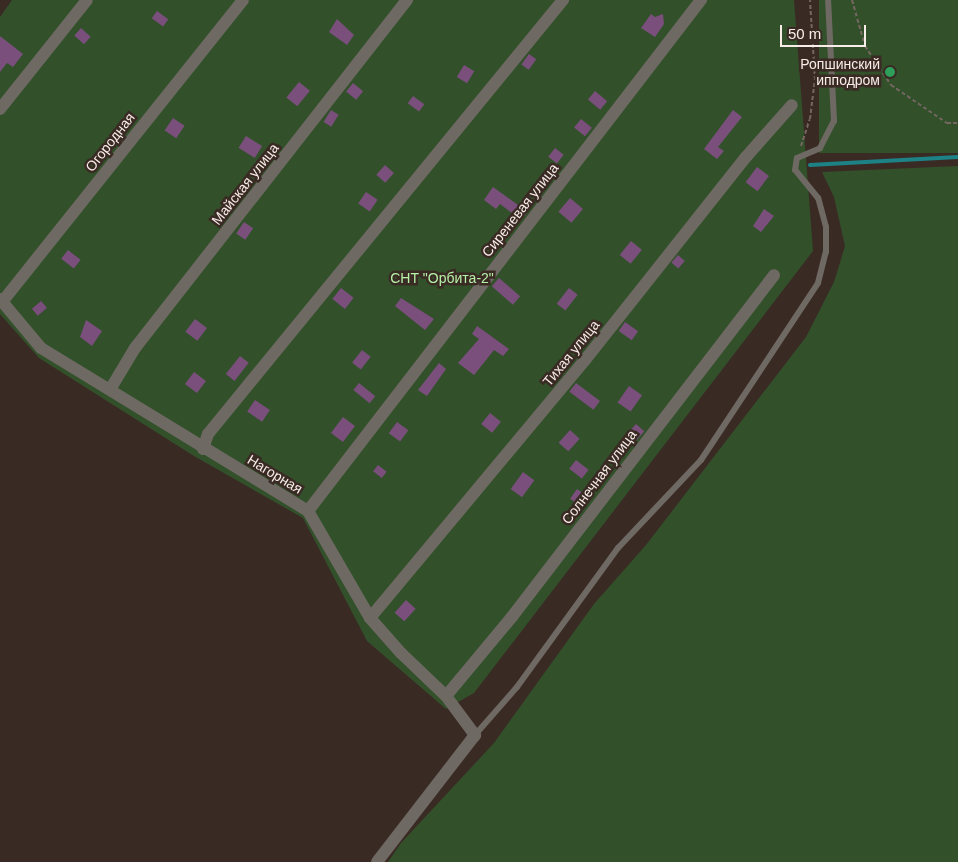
<!DOCTYPE html>
<meta charset="utf-8">
<style>
body{margin:0}
#map{position:relative;width:958px;height:862px;overflow:hidden;background:#3a2a24;font-family:Arial,sans-serif}
div>[style]{position:absolute}
[style*='--x']{left:calc(var(--x)*1px);top:calc(var(--y)*1px);width:calc(var(--w)*1px);rotate:calc(var(--a)*1deg)}
.green>*{inset:0;background:#32512b;transform-origin:0 0}
.stream>*{height:4px;margin:-2px;padding:0 2px;transform-origin:2px;border-radius:2px;background:#1d8285}
.building>*{inset:0;background:#7a4f7c;transform-origin:0 0}
.path>*{height:2px;margin-top:-1px;transform-origin:0;background:repeating-linear-gradient(90deg,#756661 0 4px,transparent 0 6.5px)}
.lane>*{height:6px;margin:-3px;padding:0 3px;transform-origin:3px;border-radius:3px;background:#6f6963}
.street>*{height:12px;margin:-6px;padding:0 6px;transform-origin:6px;border-radius:6px;background:#6f6963}
.dots>*{width:14px;height:14px;translate:-50% -50%;box-sizing:border-box;border:2px solid #3a2a24;border-radius:50%}
span{translate:-50% -50%;white-space:nowrap;text-align:center;line-height:1.15;-webkit-text-stroke:5px #3a2a24;paint-order:stroke}
.poi-label{font-size:14px;color:#f8ede9}
.right{translate:-100% -50%;text-align:right}
.street-label{font-size:14px;color:#f8ede9}
.park-label{font-size:14px;color:#b5f1a7}
.scale{position:absolute;left:780px;top:25px;width:86px;height:22px;box-sizing:border-box;border:2px solid #f8ede9;border-top:0;padding-left:6px;font-size:15px;line-height:18px;white-space:nowrap;color:#f8ede9;-webkit-text-stroke:4px #3a2a24;paint-order:stroke}
</style>
<div id="map">
<div class="green">
<div style="clip-path:polygon(12px 0,794px 0,813px 251px,474px 693px,446px 709px,367px 641px,303px 518px,194px 456px,39px 358px,0 314px,0 17px)"></div>
<div style="left:819px;top:0;width:139px;height:153px"></div>
<div style="clip-path:polygon(958px 166px,958px 862px,388px 862px,401px 843px,494px 743px,594px 604px,646px 545px,806px 337px,834px 282px,845px 246px,834px 197px,822px 172px)"></div>
</div>
<div class="stream">
<div style="--x:810;--y:165;--w:148;--a:-3.1"></div>
</div>
<div class="building">
<div style="left:157px;top:11px;width:14px;height:9px;rotate:36deg"></div>
<div style="clip-path:polygon(651px 14px,655px 17px,663px 14px,664px 24px,655px 37px,641px 28px)"></div>
<div style="clip-path:polygon(337px 19px,354px 35px,347px 45px,329px 32px)"></div>
<div style="left:81px;top:28px;width:13px;height:10px;rotate:42deg"></div>
<div style="clip-path:polygon(0 36px,23px 54px,13px 67px,7px 63px,0 72px)"></div>
<div style="left:529px;top:54px;width:9px;height:13px;rotate:36deg"></div>
<div style="left:464px;top:65px;width:12px;height:14px;rotate:31deg"></div>
<div style="left:299px;top:82px;width:14px;height:20px;rotate:39deg"></div>
<div style="left:353px;top:83px;width:13px;height:11px;rotate:39deg"></div>
<div style="left:595px;top:91px;width:16px;height:11px;rotate:40deg"></div>
<div style="left:413px;top:96px;width:14px;height:9px;rotate:36deg"></div>
<div style="left:331px;top:110px;width:9px;height:14px;rotate:32deg"></div>
<div style="clip-path:polygon(733px 110px,742px 117px,718px 147px,724px 151px,717px 159px,704px 149px)"></div>
<div style="left:173px;top:118px;width:14px;height:15px;rotate:34deg"></div>
<div style="left:581px;top:119px;width:14px;height:11px;rotate:39deg"></div>
<div style="left:246px;top:136px;width:19px;height:14px;rotate:32deg"></div>
<div style="left:555px;top:148px;width:11px;height:11px;rotate:38deg"></div>
<div style="left:385px;top:165px;width:12px;height:13px;rotate:42deg"></div>
<div style="left:757px;top:167px;width:15px;height:19px;rotate:37deg"></div>
<div style="clip-path:polygon(493px 187px,528px 212px,521px 220px,500px 204px,496px 209px,484px 200px)"></div>
<div style="left:366px;top:192px;width:14px;height:14px;rotate:34deg"></div>
<div style="left:570px;top:198px;width:17px;height:18px;rotate:40deg"></div>
<div style="clip-path:polygon(764px 209px,774px 216px,761px 232px,753px 226px)"></div>
<div style="left:244px;top:222px;width:11px;height:14px;rotate:34deg"></div>
<div style="left:631px;top:241px;width:14px;height:18px;rotate:39deg"></div>
<div style="left:68px;top:250px;width:16px;height:11px;rotate:38deg"></div>
<div style="left:678px;top:255px;width:9px;height:10px;rotate:41deg"></div>
<div style="left:499px;top:278px;width:28px;height:11px;rotate:41deg"></div>
<div style="left:341px;top:288px;width:16px;height:14px;rotate:38deg"></div>
<div style="left:569px;top:288px;width:11px;height:20px;rotate:38deg"></div>
<div style="clip-path:polygon(401px 298px,434px 319px,425px 330px,395px 306px)"></div>
<div style="left:41px;top:301px;width:9px;height:12px;rotate:49deg"></div>
<div style="left:195px;top:319px;width:15px;height:16px;rotate:37deg"></div>
<div style="clip-path:polygon(86px 320px,102px 331px,92px 346px,80px 337px)"></div>
<div style="left:625px;top:322px;width:16px;height:11px;rotate:35deg"></div>
<div style="clip-path:polygon(477px 326px,509px 349px,503px 356px,494px 350px,474px 375px,458px 363px,479px 339px,472px 334px)"></div>
<div style="left:362px;top:350px;width:11px;height:16px;rotate:38deg"></div>
<div style="left:240px;top:356px;width:11px;height:23px;rotate:38deg"></div>
<div style="clip-path:polygon(439px 363px,446px 369px,427px 396px,418px 390px)"></div>
<div style="left:194px;top:372px;width:15px;height:15px;rotate:37deg"></div>
<div style="left:359px;top:383px;width:21px;height:9px;rotate:39deg"></div>
<div style="left:576px;top:383px;width:30px;height:11px;rotate:37deg"></div>
<div style="left:629px;top:386px;width:16px;height:20px;rotate:35deg"></div>
<div style="left:255px;top:400px;width:18px;height:14px;rotate:34deg"></div>
<div style="left:490px;top:413px;width:14px;height:14px;rotate:39deg"></div>
<div style="left:343px;top:417px;width:15px;height:20px;rotate:37deg"></div>
<div style="left:397px;top:422px;width:14px;height:14px;rotate:36deg"></div>
<div style="left:636px;top:424px;width:11px;height:14px;rotate:41deg"></div>
<div style="left:570px;top:430px;width:13px;height:17px;rotate:42deg"></div>
<div style="left:576px;top:460px;width:16px;height:11px;rotate:38deg"></div>
<div style="left:378px;top:465px;width:11px;height:8px;rotate:38deg"></div>
<div style="left:523px;top:472px;width:14px;height:21px;rotate:36deg"></div>
<div style="left:577px;top:489px;width:16px;height:12px;rotate:35deg"></div>
<div style="left:406px;top:600px;width:13px;height:17px;rotate:42deg"></div>
</div>
<div class="path">
<div style="--x:852;--y:0;--w:48;--a:74.2"></div>
<div style="--x:865;--y:46;--w:47;--a:56.3"></div>
<div style="--x:891;--y:85;--w:68;--a:34.2"></div>
<div style="--x:947;--y:123;--w:11;--a:0"></div>
<div style="--x:801;--y:146;--w:28;--a:-72"></div>
<div style="--x:810;--y:119;--w:39;--a:-83"></div>
<div style="--x:815;--y:80;--w:80;--a:-93.6"></div>
</div>
<div class="lane">
<div style="--x:475;--y:735;--w:64;--a:-48.8"></div>
<div style="--x:517;--y:687;--w:172;--a:-54"></div>
<div style="--x:618;--y:548;--w:121;--a:-46.7"></div>
<div style="--x:701;--y:460;--w:212;--a:-56.5"></div>
<div style="--x:818;--y:283;--w:32;--a:-76"></div>
<div style="--x:826;--y:252;--w:25;--a:-90"></div>
<div style="--x:826;--y:227;--w:30;--a:-105"></div>
<div style="--x:818;--y:198;--w:36;--a:-129"></div>
<div style="--x:795;--y:170;--w:12;--a:-81"></div>
<div style="--x:797;--y:158;--w:25;--a:-23"></div>
<div style="--x:820;--y:148;--w:30;--a:-63"></div>
<div style="--x:834;--y:121;--w:121;--a:-92.8"></div>
</div>
<div class="street">
<div style="--x:0;--y:109;--w:139;--a:-51.4"></div>
<div style="--x:0;--y:299;--w:64;--a:50.1"></div>
<div style="--x:41;--y:348;--w:313;--a:31.4"></div>
<div style="--x:308;--y:511;--w:124;--a:59.9"></div>
<div style="--x:370;--y:618;--w:47;--a:48.5"></div>
<div style="--x:401;--y:653;--w:62;--a:43.7"></div>
<div style="--x:446;--y:696;--w:49;--a:53.4"></div>
<div style="--x:475;--y:735;--w:160;--a:127.7"></div>
<div style="--x:2;--y:302;--w:386;--a:-51.4"></div>
<div style="--x:111;--y:388;--w:47;--a:-59"></div>
<div style="--x:135;--y:348;--w:442;--a:-52"></div>
<div style="--x:203;--y:449;--w:16;--a:-72"></div>
<div style="--x:208;--y:434;--w:561;--a:-50.72"></div>
<div style="--x:308;--y:511;--w:645;--a:-52.44"></div>
<div style="--x:370;--y:618;--w:336;--a:-50.2"></div>
<div style="--x:585;--y:360;--w:259;--a:-51.6"></div>
<div style="--x:746;--y:157;--w:69;--a:-48.5"></div>
<div style="--x:446;--y:696;--w:102;--a:-50.2"></div>
<div style="--x:511;--y:618;--w:432;--a:-52.5"></div>
</div>
<div class="dots">
<div style="left:890px;top:72px;background:#2e9e5b"></div>
</div>
<div class="poi-label">
<span class="right" style="left:880px;top:72px">Ропшинский<br>ипподром</span>
</div>
<div class="street-label">
<span style="left:110px;top:142px;rotate:-52deg">Огородная</span>
<span style="left:245px;top:184px;rotate:-52deg">Майская улица</span>
<span style="left:520px;top:210px;rotate:-52deg">Сиреневая улица</span>
<span style="left:571px;top:353px;rotate:-51deg">Тихая улица</span>
<span style="left:275px;top:474px;rotate:31deg">Нагорная</span>
<span style="left:599px;top:477px;rotate:-53deg">Солнечная улица</span>
</div>
<div class="park-label">
<span style="left:442px;top:278px">СНТ "Орбита-2"</span>
</div>
<div class="scale">50 m</div>
</div>
